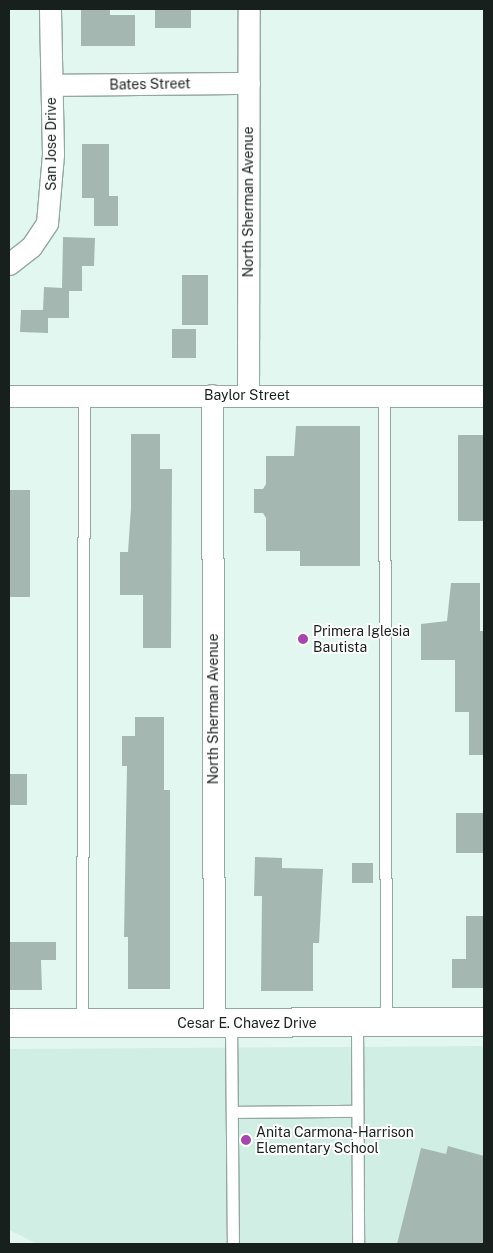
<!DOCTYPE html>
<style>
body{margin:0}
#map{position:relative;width:493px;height:1253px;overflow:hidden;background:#e2f7f0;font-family:"Public Sans",sans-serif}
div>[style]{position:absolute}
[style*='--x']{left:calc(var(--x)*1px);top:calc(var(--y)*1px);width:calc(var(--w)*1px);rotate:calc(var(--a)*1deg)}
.built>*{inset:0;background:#d0eee4}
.building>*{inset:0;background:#a4b8b1;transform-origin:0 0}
.roads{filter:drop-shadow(1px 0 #94a8a1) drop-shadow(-1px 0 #94a8a1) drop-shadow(0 1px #94a8a1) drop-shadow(0 -1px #94a8a1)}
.service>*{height:11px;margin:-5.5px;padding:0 5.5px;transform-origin:5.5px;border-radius:5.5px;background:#fff}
.minor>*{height:21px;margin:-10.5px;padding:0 10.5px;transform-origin:10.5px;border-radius:10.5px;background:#fff}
.tertiary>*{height:28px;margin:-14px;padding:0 14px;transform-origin:14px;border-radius:14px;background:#fff}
.dots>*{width:14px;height:14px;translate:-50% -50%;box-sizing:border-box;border:2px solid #fff;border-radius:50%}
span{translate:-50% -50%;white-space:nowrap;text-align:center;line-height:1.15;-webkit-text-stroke:4px #fff;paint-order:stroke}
.street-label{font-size:14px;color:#18201d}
.poi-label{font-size:14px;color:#18201d}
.left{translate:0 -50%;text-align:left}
.frame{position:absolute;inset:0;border:10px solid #18201d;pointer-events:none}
</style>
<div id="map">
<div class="built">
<div style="clip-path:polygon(484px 1046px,484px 1244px,38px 1244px,9px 1230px,9px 1049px)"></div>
</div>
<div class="building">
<div style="clip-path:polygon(81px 9px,110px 9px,110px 15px,135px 15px,135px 46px,81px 46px)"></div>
<div style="left:155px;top:9px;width:36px;height:19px"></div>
<div style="clip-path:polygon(82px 144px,109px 144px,109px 196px,118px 196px,118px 226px,94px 226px,94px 198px,82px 198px)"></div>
<div style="clip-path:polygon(63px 237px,95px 238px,94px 266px,82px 266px,82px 291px,69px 291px,69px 318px,48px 318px,48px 333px,20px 332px,21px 310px,43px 310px,44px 287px,62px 288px)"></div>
<div style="left:182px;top:275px;width:26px;height:50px"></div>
<div style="left:172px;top:329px;width:24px;height:29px"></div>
<div style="clip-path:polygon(296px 426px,360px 426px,360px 566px,300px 566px,300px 551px,266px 551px,266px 518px,263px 513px,254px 513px,254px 489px,263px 489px,266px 484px,266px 456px,294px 456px)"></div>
<div style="clip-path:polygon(131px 434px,160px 434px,160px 469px,172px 469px,171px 648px,143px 648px,143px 595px,120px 595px,120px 552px,128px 552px,131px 508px)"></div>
<div style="left:458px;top:435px;width:26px;height:86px"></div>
<div style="left:9px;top:490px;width:21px;height:107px"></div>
<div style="clip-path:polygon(451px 583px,480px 583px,480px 631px,484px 631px,484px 755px,469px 755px,469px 712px,455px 712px,455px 660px,421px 660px,421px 624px,447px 621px)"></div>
<div style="clip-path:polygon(135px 717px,164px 717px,164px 790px,170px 790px,170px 989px,128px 989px,128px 937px,124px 937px,127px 766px,122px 766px,122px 736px,135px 736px)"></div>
<div style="left:9px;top:774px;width:18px;height:31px"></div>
<div style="left:456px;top:813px;width:28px;height:40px"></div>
<div style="clip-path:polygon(255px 857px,282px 858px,282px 868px,323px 869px,319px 943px,313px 943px,313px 991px,261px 991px,262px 896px,254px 896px)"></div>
<div style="left:352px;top:863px;width:21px;height:20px"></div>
<div style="clip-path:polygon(466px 916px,484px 916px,484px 988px,452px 988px,452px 959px,466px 959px)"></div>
<div style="clip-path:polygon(9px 942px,56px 942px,56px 960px,41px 960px,42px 990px,9px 990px)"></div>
<div style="clip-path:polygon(448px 1146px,484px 1156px,484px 1244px,397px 1244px,421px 1148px,446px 1154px)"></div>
</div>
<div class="roads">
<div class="service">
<div style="--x:384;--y:396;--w:627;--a:89.82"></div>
<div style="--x:82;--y:1023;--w:628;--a:-89.82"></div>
<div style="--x:231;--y:1023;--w:221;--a:89.5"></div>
<div style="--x:357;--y:1023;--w:221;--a:89.7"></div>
<div style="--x:232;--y:1112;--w:125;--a:-0.5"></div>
</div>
<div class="minor">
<div style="--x:52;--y:85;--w:197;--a:-0.6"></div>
<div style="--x:9;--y:264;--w:28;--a:-38"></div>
<div style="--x:31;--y:247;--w:29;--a:-56"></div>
<div style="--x:47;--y:223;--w:69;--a:-85"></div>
<div style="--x:53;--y:154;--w:145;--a:-91.2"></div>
<div style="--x:212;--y:395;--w:628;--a:89.82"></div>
<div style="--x:248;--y:395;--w:386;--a:-89.9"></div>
<div style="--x:9;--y:396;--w:475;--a:0"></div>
</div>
<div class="tertiary">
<div style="--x:9;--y:1023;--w:475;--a:-0.1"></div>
</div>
</div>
<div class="dots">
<div style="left:303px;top:639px;background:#a647b0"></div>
<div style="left:246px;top:1140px;background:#a647b0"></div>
</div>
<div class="street-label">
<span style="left:150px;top:84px;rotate:-1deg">Bates Street</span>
<span style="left:51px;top:144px;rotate:-90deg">San Jose Drive</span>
<span style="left:248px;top:202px;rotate:-90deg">North Sherman Avenue</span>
<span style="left:247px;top:395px">Baylor Street</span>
<span style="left:213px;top:709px;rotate:-90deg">North Sherman Avenue</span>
<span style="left:247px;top:1023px">Cesar E. Chavez Drive</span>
</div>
<div class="poi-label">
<span class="left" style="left:313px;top:639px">Primera Iglesia<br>Bautista</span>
<span class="left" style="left:256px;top:1140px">Anita Carmona-Harrison<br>Elementary School</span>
</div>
<div class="frame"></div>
</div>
